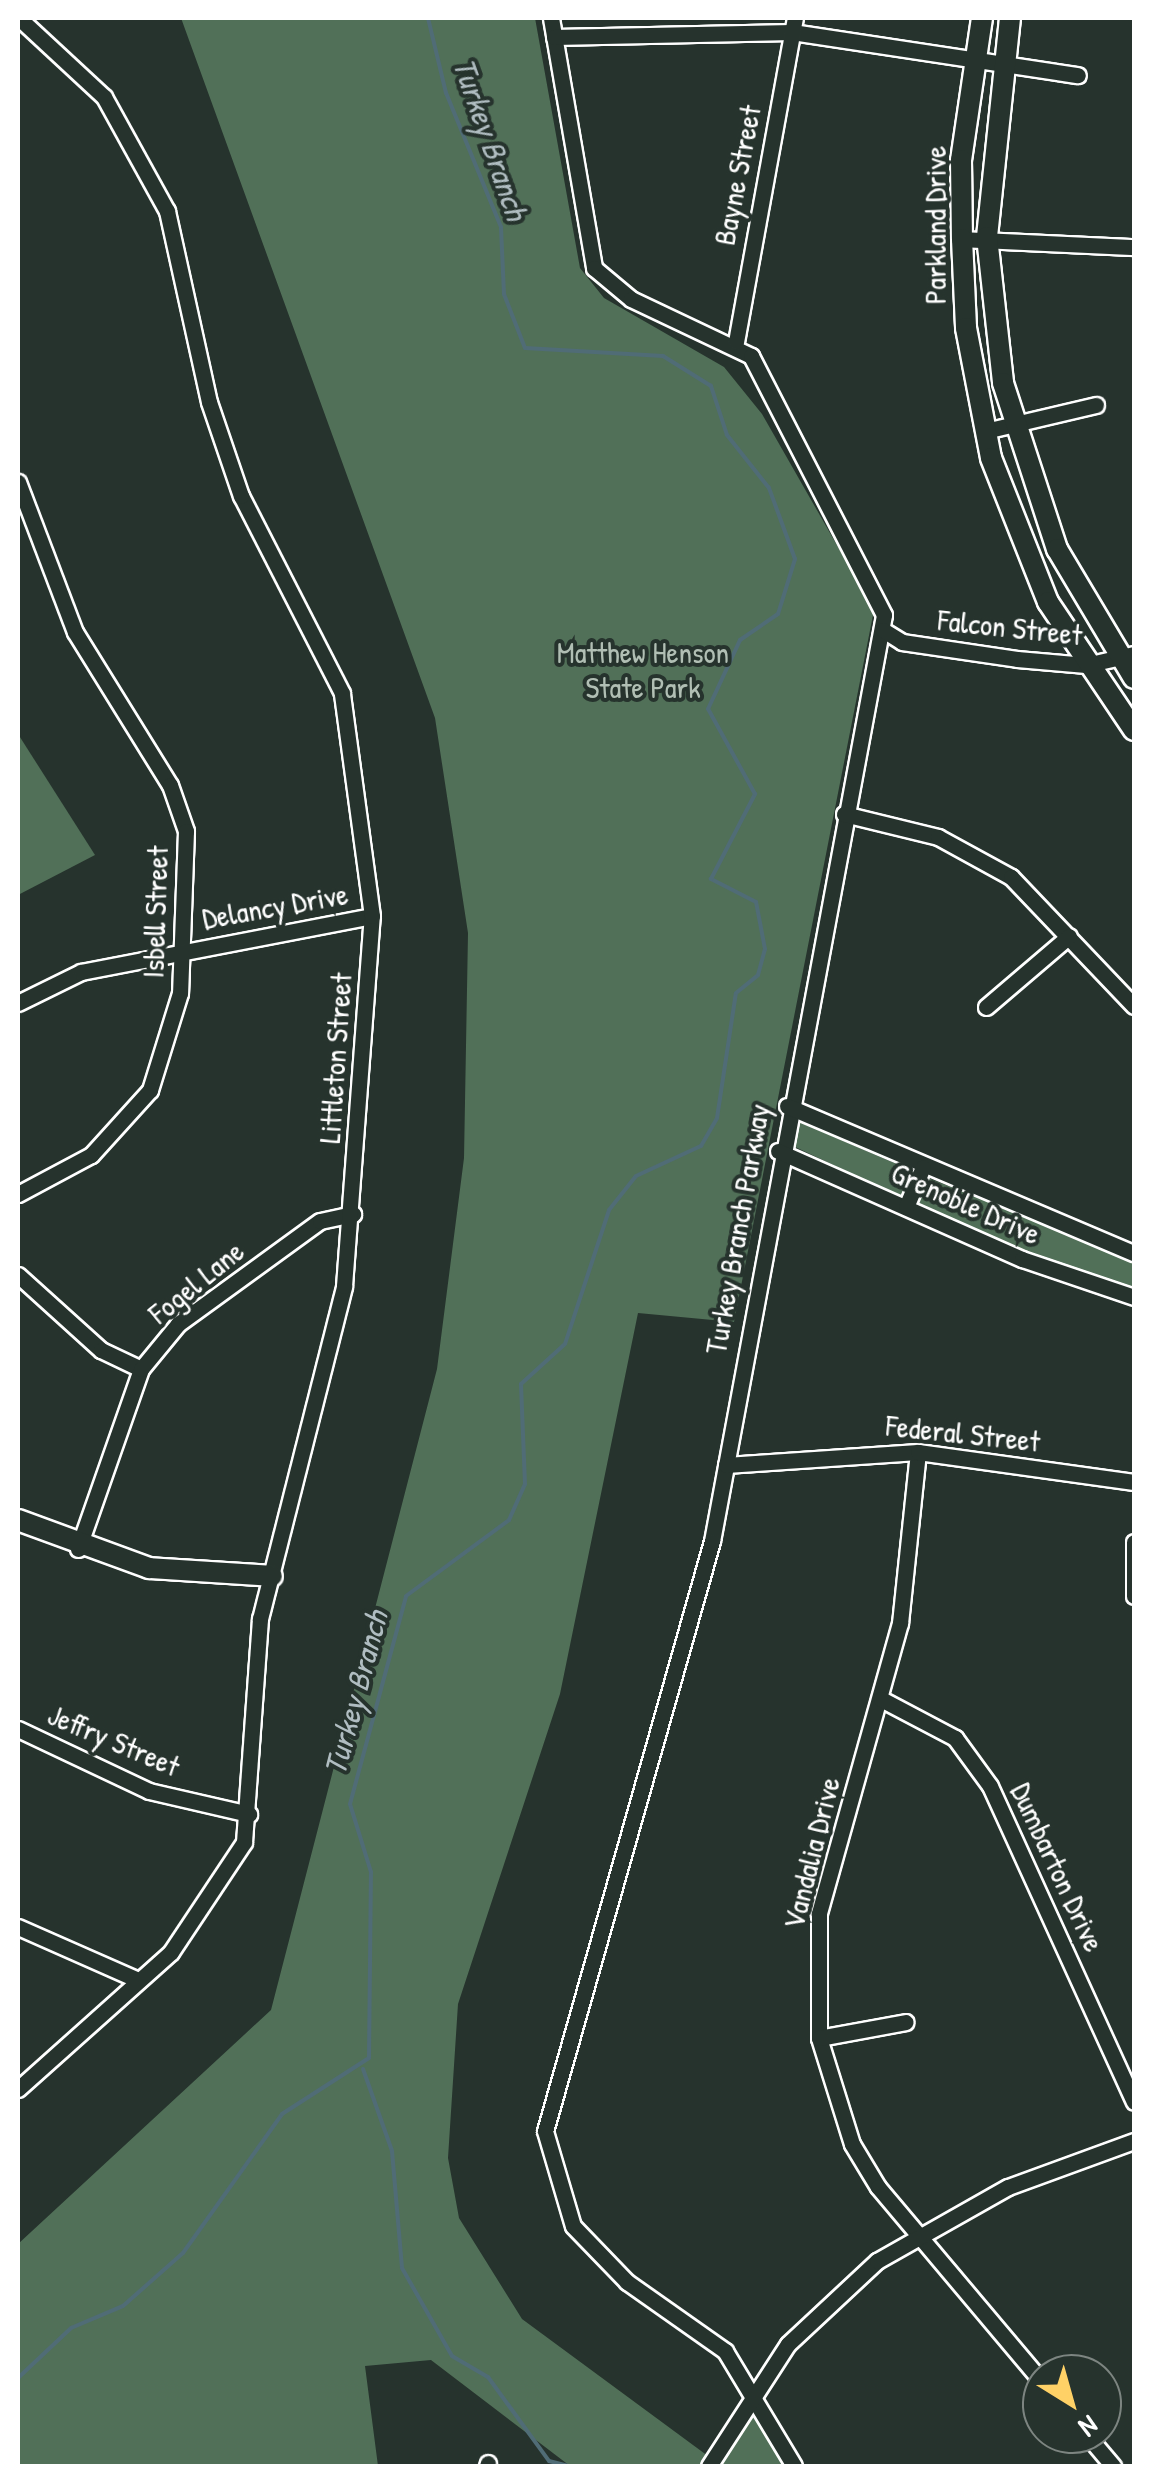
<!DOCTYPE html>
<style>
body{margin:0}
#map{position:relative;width:1152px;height:2484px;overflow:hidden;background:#26332d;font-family:"Patrick Hand",sans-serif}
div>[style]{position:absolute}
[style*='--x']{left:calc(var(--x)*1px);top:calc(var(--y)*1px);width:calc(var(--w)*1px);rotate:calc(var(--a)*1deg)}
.green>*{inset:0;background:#517058}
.stream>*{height:4px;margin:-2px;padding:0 2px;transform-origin:2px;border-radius:2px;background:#506c76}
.roads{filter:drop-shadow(2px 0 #fff) drop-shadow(-2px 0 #fff) drop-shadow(0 2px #fff) drop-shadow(0 -2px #fff)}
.minor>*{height:15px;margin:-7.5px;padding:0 7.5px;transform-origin:7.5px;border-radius:7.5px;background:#26332d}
.tertiary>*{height:20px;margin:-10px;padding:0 10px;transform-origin:10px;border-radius:10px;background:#26332d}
span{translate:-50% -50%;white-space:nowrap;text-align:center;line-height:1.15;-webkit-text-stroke:8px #26332d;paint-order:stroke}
.street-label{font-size:30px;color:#fff}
.park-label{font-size:30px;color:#b1bfb4}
.water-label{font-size:32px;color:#b0bdc1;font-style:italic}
.frame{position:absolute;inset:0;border:20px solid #fff;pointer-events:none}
.north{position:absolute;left:1022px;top:2354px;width:100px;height:100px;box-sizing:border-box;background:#26332d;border:2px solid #7d8581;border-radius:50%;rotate:143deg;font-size:28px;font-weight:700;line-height:40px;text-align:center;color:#fff}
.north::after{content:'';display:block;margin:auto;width:35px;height:45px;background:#ffd166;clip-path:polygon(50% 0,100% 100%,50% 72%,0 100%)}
</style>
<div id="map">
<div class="green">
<div style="clip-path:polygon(181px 18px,535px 18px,580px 268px,604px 298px,724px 367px,762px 414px,874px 610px,734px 1322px,638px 1313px,560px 1694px,458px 2004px,448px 2158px,459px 2218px,522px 2319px,712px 2459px,752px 2390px,794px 2466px,570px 2466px,431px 2360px,365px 2366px,378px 2466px,18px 2466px,18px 2244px,271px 2010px,437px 1369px,464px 1158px,468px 933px,435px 718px)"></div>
<div style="clip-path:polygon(18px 734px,95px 855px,18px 895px)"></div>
<div style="clip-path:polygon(797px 1121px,913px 1171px,901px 1197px,791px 1145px)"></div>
<div style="clip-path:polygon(928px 1178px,1134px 1258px,1134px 1289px,1051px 1265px,915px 1203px)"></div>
</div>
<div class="stream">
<div style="--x:363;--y:2069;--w:87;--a:70.5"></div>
<div style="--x:392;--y:2151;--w:117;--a:85.1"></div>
<div style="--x:402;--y:2268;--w:101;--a:60.4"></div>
<div style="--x:452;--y:2356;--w:42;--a:30.3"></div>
<div style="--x:488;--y:2377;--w:104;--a:54"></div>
<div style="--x:549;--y:2461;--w:21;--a:14"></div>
<div style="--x:18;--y:2378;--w:73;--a:-43.3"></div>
<div style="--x:71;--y:2328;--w:56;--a:-22.9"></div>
<div style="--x:123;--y:2306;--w:80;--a:-41.5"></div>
<div style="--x:183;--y:2253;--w:171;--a:-54.5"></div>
<div style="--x:282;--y:2114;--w:103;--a:-32.8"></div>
<div style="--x:369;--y:2058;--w:186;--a:-89.4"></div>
<div style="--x:371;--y:1872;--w:71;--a:-107.2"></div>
<div style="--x:350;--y:1804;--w:215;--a:-74.9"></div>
<div style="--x:406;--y:1596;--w:128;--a:-36.4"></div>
<div style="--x:509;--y:1520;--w:39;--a:-66"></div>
<div style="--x:525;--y:1484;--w:100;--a:-92.3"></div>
<div style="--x:521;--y:1384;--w:59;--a:-42.3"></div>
<div style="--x:565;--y:1344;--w:141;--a:-71.8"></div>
<div style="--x:609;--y:1210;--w:43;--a:-51.5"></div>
<div style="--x:636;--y:1176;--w:72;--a:-24.8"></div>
<div style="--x:701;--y:1146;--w:32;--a:-60"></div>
<div style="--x:717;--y:1118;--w:126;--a:-81.4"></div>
<div style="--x:736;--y:993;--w:28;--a:-39"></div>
<div style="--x:758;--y:975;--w:27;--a:-75"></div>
<div style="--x:765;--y:949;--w:48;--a:-100.8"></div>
<div style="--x:756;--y:902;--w:51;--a:-152.9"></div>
<div style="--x:711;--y:879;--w:96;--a:-62.6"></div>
<div style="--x:755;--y:794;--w:97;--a:-118.9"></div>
<div style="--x:708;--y:709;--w:76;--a:-65.1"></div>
<div style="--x:740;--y:640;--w:46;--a:-34.4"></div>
<div style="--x:778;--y:614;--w:58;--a:-72.8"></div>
<div style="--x:795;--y:559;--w:76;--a:-110.1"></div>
<div style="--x:769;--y:488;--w:68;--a:-128.4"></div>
<div style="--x:727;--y:435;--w:52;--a:-108.1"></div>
<div style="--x:711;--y:386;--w:57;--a:-148"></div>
<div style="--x:663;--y:356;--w:138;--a:-176.7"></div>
<div style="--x:525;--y:348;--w:58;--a:-111.3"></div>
<div style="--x:504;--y:294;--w:67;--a:-92.6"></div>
<div style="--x:501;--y:227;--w:145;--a:-112.3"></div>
<div style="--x:446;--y:93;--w:77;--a:-103.5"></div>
</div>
<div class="roads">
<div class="minor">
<div style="--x:551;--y:18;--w:254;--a:80.2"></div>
<div style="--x:594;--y:268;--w:48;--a:40"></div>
<div style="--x:631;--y:299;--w:133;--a:25.4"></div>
<div style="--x:751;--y:356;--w:291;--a:62.8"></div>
<div style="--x:884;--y:615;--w:942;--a:100.52"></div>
<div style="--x:712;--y:1541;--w:613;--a:105.8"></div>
<div style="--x:545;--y:2131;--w:99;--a:73.6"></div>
<div style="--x:573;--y:2226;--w:78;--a:46"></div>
<div style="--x:627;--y:2282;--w:120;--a:35.1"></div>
<div style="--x:725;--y:2351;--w:134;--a:59"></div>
<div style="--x:554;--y:37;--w:238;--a:-1.2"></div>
<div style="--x:792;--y:32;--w:289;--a:8.6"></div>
<div style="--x:962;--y:239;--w:172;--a:2.7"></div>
<div style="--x:736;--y:342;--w:329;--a:-79.7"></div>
<div style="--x:985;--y:431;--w:114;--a:-13.2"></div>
<div style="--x:18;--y:482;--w:160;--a:69.2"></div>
<div style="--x:75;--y:632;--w:180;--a:58.2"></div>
<div style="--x:170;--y:785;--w:49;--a:70.8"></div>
<div style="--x:186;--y:831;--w:162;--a:92.1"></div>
<div style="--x:180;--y:993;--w:102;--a:107.2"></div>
<div style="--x:150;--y:1090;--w:88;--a:132.2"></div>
<div style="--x:91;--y:1155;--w:83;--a:151.9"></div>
<div style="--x:883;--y:630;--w:22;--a:32"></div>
<div style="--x:902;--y:642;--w:116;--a:8.4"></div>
<div style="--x:1017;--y:659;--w:69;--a:5"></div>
<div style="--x:1086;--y:665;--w:49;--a:-12.9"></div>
<div style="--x:844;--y:814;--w:97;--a:13.7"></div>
<div style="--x:938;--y:837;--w:83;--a:28.7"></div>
<div style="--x:1011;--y:877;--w:178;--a:46.4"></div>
<div style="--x:18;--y:1003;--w:70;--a:-26.2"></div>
<div style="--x:81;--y:972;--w:296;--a:-10.9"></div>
<div style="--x:986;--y:1007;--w:109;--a:-40.5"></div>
<div style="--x:787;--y:1106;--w:377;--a:23"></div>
<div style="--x:778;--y:1151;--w:267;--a:23.9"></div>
<div style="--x:1022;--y:1259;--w:118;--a:18.7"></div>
<div style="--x:906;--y:1207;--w:43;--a:-67"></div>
<div style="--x:18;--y:1275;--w:112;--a:42.1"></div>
<div style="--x:101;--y:1350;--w:44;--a:25.4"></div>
<div style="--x:918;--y:1452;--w:172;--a:96"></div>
<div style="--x:900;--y:1623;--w:302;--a:105.6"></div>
<div style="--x:819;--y:1914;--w:124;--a:90"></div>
<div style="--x:819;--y:2038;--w:111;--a:72.7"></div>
<div style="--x:852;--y:2144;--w:50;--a:58.8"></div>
<div style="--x:878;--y:2187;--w:255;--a:49.9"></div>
<div style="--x:726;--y:1465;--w:192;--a:-3.9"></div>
<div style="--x:918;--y:1452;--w:218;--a:7.9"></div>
<div style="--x:1134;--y:1542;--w:54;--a:90"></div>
<div style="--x:78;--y:1549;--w:191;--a:-70.7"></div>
<div style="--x:141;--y:1369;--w:58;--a:-50.6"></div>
<div style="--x:178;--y:1324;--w:175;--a:-36"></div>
<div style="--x:320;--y:1221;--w:34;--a:-12"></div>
<div style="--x:881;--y:1699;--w:84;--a:27.8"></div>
<div style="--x:955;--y:1738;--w:59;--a:53.9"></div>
<div style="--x:990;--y:1786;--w:347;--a:65.5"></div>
<div style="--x:18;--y:1729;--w:145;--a:25.3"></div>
<div style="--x:149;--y:1791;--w:103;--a:13"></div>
<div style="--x:18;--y:1927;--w:131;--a:23.8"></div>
<div style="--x:819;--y:2038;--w:88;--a:-10.4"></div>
<div style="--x:18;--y:2089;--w:205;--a:-41.8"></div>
<div style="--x:171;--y:1952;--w:132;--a:-56.4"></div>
<div style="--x:244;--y:1842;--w:224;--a:-85.9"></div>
<div style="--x:260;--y:1619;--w:343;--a:-75.8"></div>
<div style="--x:344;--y:1286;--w:371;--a:-85.7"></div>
<div style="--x:372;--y:916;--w:225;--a:-97.7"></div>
<div style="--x:342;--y:693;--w:221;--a:-117.1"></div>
<div style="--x:241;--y:496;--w:99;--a:-108.8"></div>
<div style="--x:209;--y:402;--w:196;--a:-102.4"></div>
<div style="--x:167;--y:211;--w:130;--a:-118.9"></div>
<div style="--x:104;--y:97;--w:116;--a:-137.1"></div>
<div style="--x:1086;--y:2434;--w:42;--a:49.8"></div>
<div style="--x:487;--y:2466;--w:3;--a:-72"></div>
<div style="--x:709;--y:2466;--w:145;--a:-57.1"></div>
<div style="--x:788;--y:2344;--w:122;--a:-43"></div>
<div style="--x:877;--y:2261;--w:150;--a:-29.5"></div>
<div style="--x:1008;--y:2187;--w:134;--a:-20.1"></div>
</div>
<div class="tertiary">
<div style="--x:982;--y:18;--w:144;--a:98.4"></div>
<div style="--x:961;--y:160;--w:79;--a:89.3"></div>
<div style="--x:962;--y:239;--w:89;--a:87.4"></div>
<div style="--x:966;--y:328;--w:132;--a:79.1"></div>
<div style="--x:991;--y:458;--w:155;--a:68.4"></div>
<div style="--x:1048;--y:602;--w:154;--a:56.1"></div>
<div style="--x:1010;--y:18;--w:220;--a:96"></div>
<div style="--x:987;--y:237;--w:147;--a:83.7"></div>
<div style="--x:1003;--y:383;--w:175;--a:72"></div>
<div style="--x:1057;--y:549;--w:150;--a:59.2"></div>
<div style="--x:18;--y:1520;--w:140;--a:20.1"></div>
<div style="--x:149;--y:1568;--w:123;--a:3.7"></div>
</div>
</div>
<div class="street-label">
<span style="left:737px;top:175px;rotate:-79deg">Bayne Street</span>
<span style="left:935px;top:225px;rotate:-90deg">Parkland Drive</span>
<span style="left:1010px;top:627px;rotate:6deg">Falcon Street</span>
<span style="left:275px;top:906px;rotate:-10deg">Delancy Drive</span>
<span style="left:155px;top:912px;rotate:-88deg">Isbell Street</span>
<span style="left:335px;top:1058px;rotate:-86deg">Littleton Street</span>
<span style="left:966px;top:1203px;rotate:24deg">Grenoble Drive</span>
<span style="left:737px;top:1229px;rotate:-80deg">Turkey Branch Parkway</span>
<span style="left:196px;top:1282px;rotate:-39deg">Fogel Lane</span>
<span style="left:963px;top:1433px;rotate:6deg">Federal Street</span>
<span style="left:114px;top:1740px;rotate:23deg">Jeffry Street</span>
<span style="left:811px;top:1853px;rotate:-76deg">Vandalia Drive</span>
<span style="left:1058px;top:1867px;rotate:65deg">Dumbarton Drive</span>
</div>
<div class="park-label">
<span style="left:643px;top:669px">Matthew Henson<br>State Park</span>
</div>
<div class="water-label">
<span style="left:490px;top:139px;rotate:71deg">Turkey Branch</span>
<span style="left:356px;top:1693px;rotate:-75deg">Turkey Branch</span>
</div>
<div class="frame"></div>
<div class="north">N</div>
</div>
